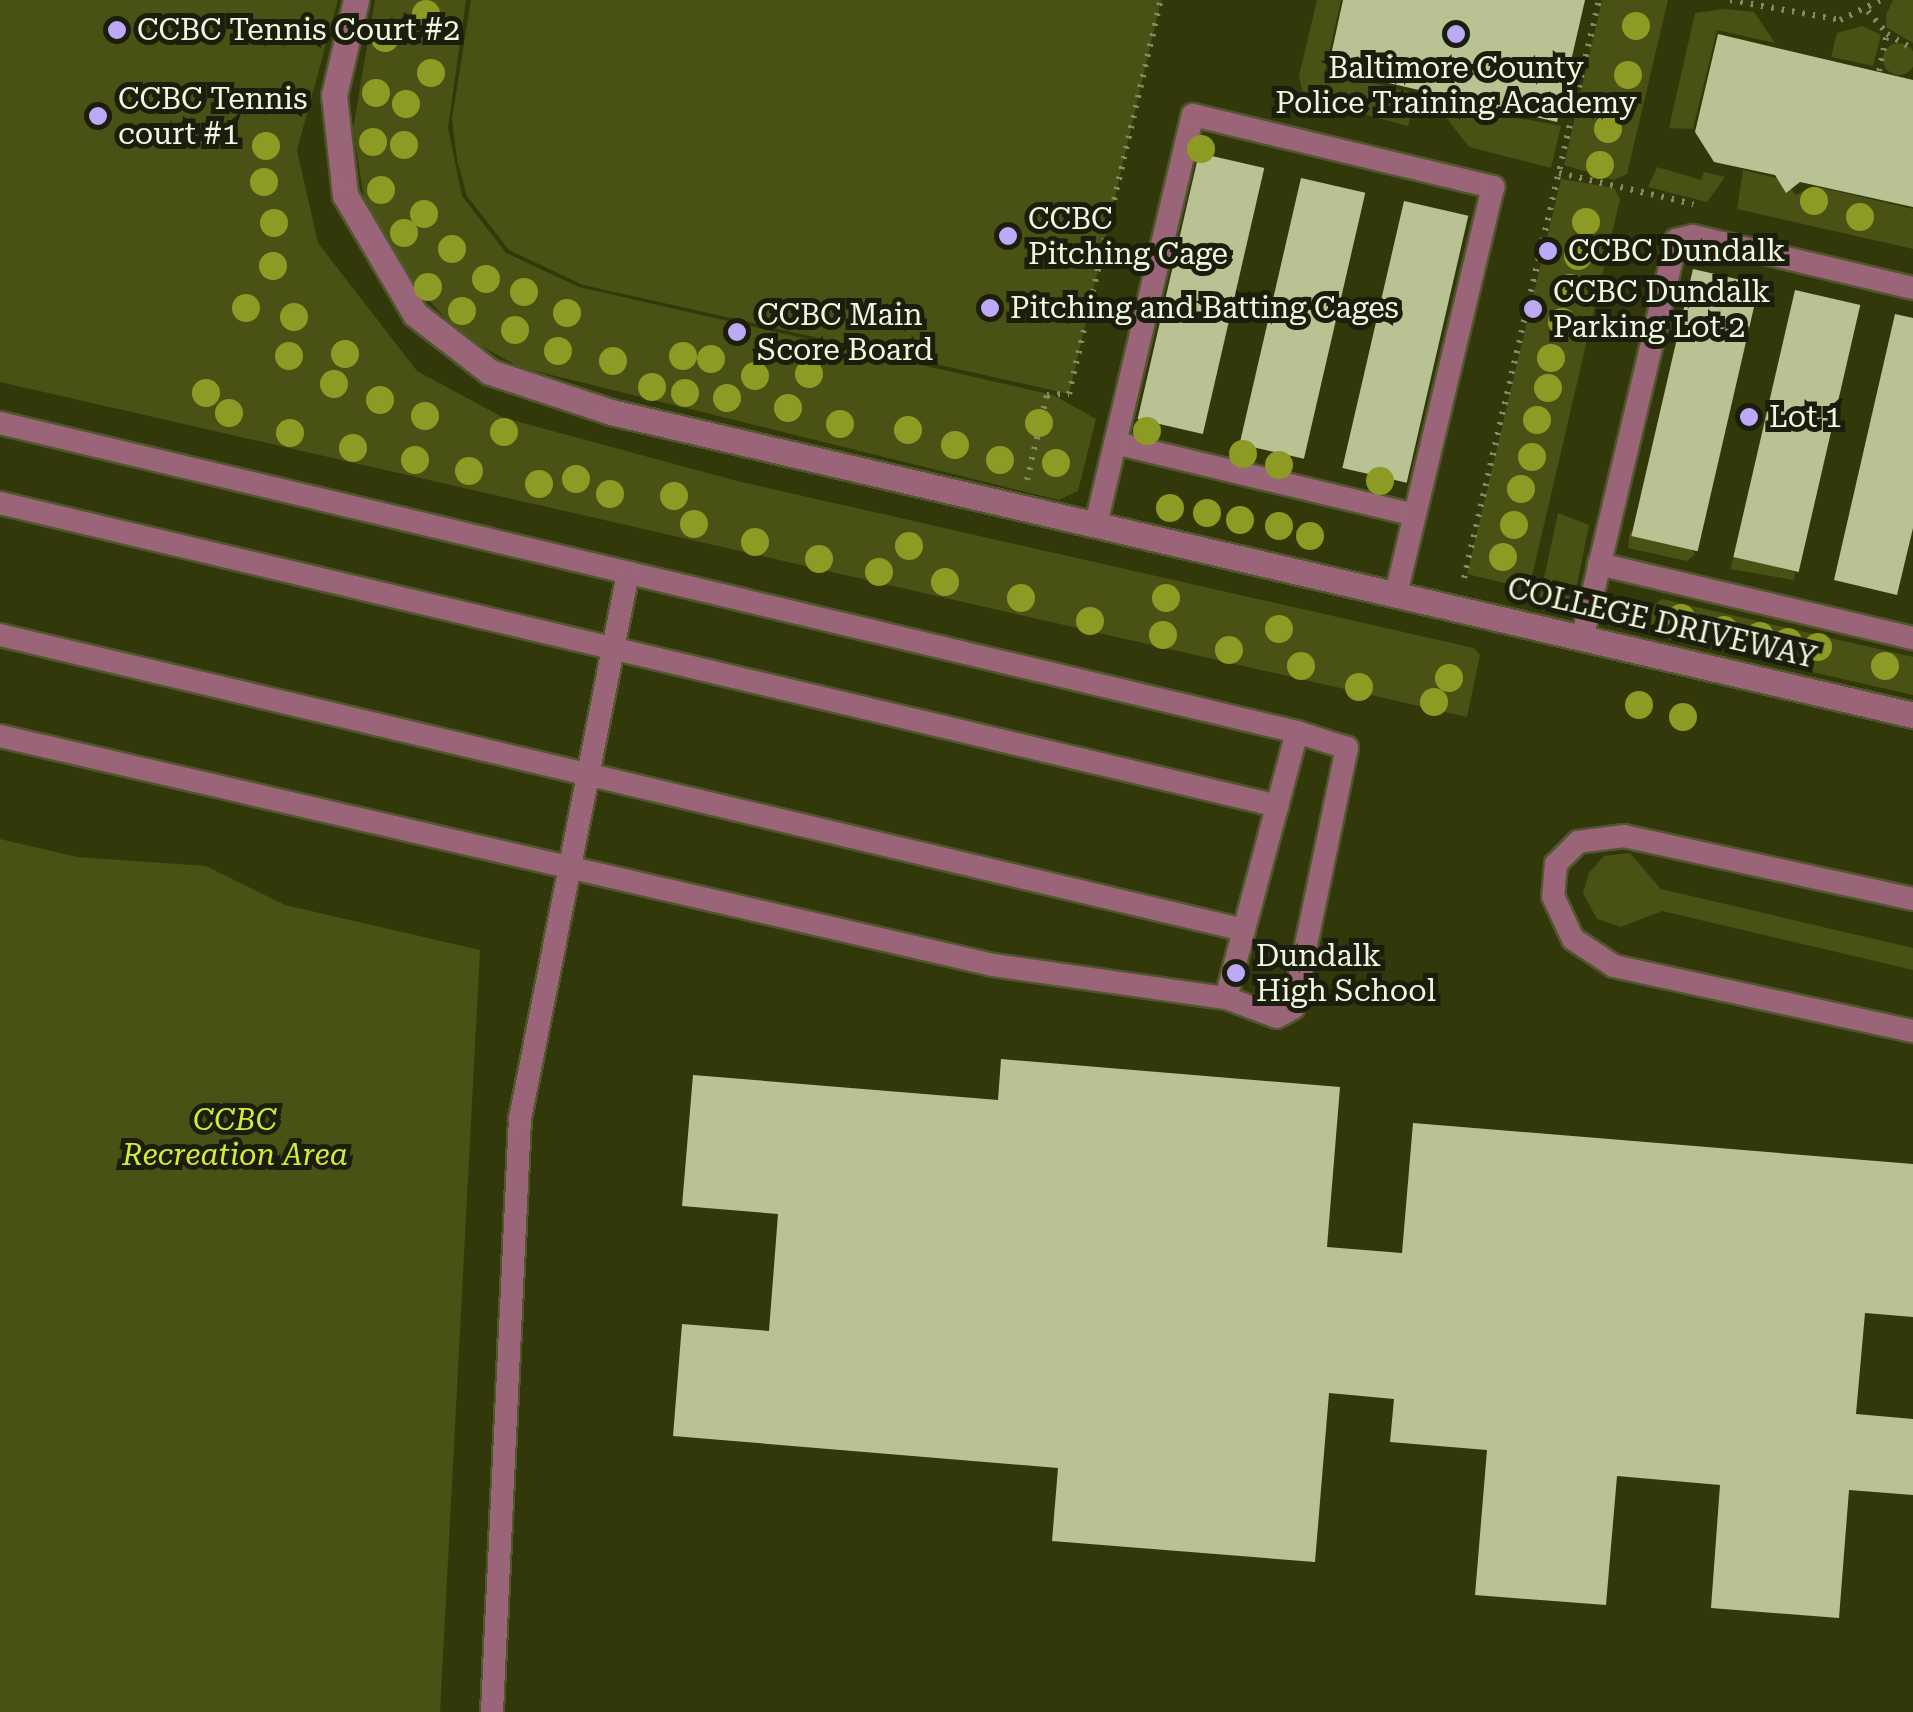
<!DOCTYPE html>
<style>
body{margin:0}
#map{position:relative;width:1913px;height:1712px;overflow:hidden;background:#33380b;font-family:"Roboto Serif",serif}
div>[style]{position:absolute}
[style*='--x']{left:calc(var(--x)*1px);top:calc(var(--y)*1px);width:calc(var(--w)*1px);rotate:calc(var(--a)*1deg)}
.green>*{inset:0;background:#4a5114}
.round{border-radius:50%}
.building>*{inset:0;background:#b9c292;transform-origin:0 0}
.path>*{height:6px;margin-top:-3px;transform-origin:0;background:repeating-linear-gradient(90deg,#858a66 0 2.5px,transparent 0 10.5px)}
.roads{filter:drop-shadow(2px 0 #51562d) drop-shadow(-2px 0 #51562d) drop-shadow(0 2px #51562d) drop-shadow(0 -2px #51562d)}
.lane>*{height:22px;margin:-11px;padding:0 11px;transform-origin:11px;border-radius:11px;background:#9a6578}
.street>*{height:25px;margin:-12.5px;padding:0 12.5px;transform-origin:12.5px;border-radius:12.5px;background:#9a6578}
.trees>*{width:28px;height:28px;margin:-14px;border-radius:50%;background:#8d9a24}
.dots>*{width:28px;height:28px;translate:-50% -50%;box-sizing:border-box;border:5px solid #1b1e0c;border-radius:50%}
span{translate:-50% -50%;white-space:nowrap;text-align:center;line-height:1.15;-webkit-text-stroke:10px #1b1e0c;paint-order:stroke}
.poi-label{font-size:30px;color:#f1f6de}
.left{translate:0 -50%;text-align:left}
.street-label{font-size:30px;color:#f1f6de}
.park-label{font-size:30px;color:#d6ea38;font-style:italic}
</style>
<div id="map">
<div class="green">
<div style="clip-path:polygon(0 0,338px 0,297px 150px,318px 243px,417px 371px,504px 418px,737px 481px,1474px 648px,1480px 655px,1467px 717px,0 382px)"></div>
<div style="clip-path:polygon(375px 0,466px 0,448px 128px,462px 196px,506px 253px,579px 287px,1053px 395px,1096px 419px,1078px 491px,1059px 500px,519px 367px,460px 334px,404px 273px,365px 204px,353px 129px)"></div>
<div style="clip-path:polygon(471px 0,1161px 0,1069px 394px,583px 285px,509px 250px,467px 196px,457px 160px,452px 119px)"></div>
<div style="clip-path:polygon(1317px 0,1341px 0,1325px 71px,1417px 94px,1408px 126px,1304px 98px,1299px 76px)"></div>
<div style="clip-path:polygon(1602px 0,1668px 0,1627px 174px,1614px 180px,1564px 165px)"></div>
<div style="clip-path:polygon(1913px 0,1913px 43px,1886px 27px,1886px 15px,1893px 0)"></div>
<div style="clip-path:polygon(1725px 9px,1754px 12px,1775px 43px,1717px 30px,1693px 129px,1669px 128px,1695px 13px)"></div>
<div style="clip-path:polygon(1862px 26px,1881px 35px,1873px 66px,1831px 57px,1837px 33px)"></div>
<div class="round" style="left:1883px;top:43px;width:32px;height:32px"></div>
<div style="clip-path:polygon(1434px 102px,1561px 126px,1551px 168px,1469px 147px)"></div>
<div style="clip-path:polygon(1657px 167px,1701px 180px,1704px 172px,1725px 177px,1707px 202px,1648px 187px)"></div>
<div style="clip-path:polygon(1743px 170px,1784px 180px,1796px 195px,1814px 186px,1913px 209px,1913px 249px,1737px 209px)"></div>
<div style="clip-path:polygon(1561px 179px,1614px 188px,1620px 199px,1529px 589px,1467px 574px)"></div>
<div style="clip-path:polygon(1558px 513px,1589px 525px,1576px 589px,1557px 611px,1538px 606px)"></div>
<div style="clip-path:polygon(1630px 531px,1691px 548px,1695px 554px,1687px 561px,1628px 548px)"></div>
<div style="clip-path:polygon(1734px 556px,1795px 572px,1794px 580px,1730px 569px)"></div>
<div style="clip-path:polygon(1662px 599px,1913px 657px,1913px 695px,1663px 638px,1641px 615px)"></div>
<div style="clip-path:polygon(0 839px,77px 857px,206px 866px,285px 905px,480px 950px,440px 1712px,0 1712px)"></div>
<div style="clip-path:polygon(1630px 853px,1661px 889px,1913px 948px,1913px 970px,1662px 911px,1621px 927px,1597px 919px,1583px 893px,1589px 873px,1604px 856px)"></div>
</div>
<div class="building">
<div style="clip-path:polygon(1343px 0,1585px 0,1557px 122px,1328px 69px)"></div>
<div style="clip-path:polygon(1718px 34px,1913px 80px,1913px 207px,1800px 182px,1786px 193px,1775px 175px,1714px 162px,1695px 132px)"></div>
<div style="left:1199px;top:153px;width:67px;height:273px;rotate:13deg"></div>
<div style="left:1301px;top:178px;width:66px;height:273px;rotate:13deg"></div>
<div style="left:1404px;top:201px;width:66px;height:274px;rotate:13deg"></div>
<div style="left:1693px;top:269px;width:68px;height:274px;rotate:13deg"></div>
<div style="left:1795px;top:290px;width:67px;height:274px;rotate:13deg"></div>
<div style="clip-path:polygon(1895px 314px,1913px 318px,1913px 528px,1897px 595px,1834px 580px)"></div>
<div style="clip-path:polygon(1001px 1059px,1340px 1087px,1327px 1247px,1402px 1253px,1413px 1123px,1913px 1164px,1913px 1317px,1865px 1313px,1856px 1414px,1913px 1419px,1913px 1495px,1849px 1490px,1839px 1618px,1711px 1608px,1720px 1485px,1617px 1476px,1606px 1605px,1475px 1595px,1487px 1450px,1390px 1442px,1394px 1399px,1329px 1393px,1315px 1562px,1052px 1541px,1058px 1468px,673px 1436px,682px 1324px,769px 1331px,778px 1214px,682px 1206px,693px 1075px,998px 1100px)"></div>
</div>
<div class="path">
<div style="--x:1730;--y:0;--w:112;--a:10.3"></div>
<div style="--x:1840;--y:20;--w:46;--a:-26"></div>
<div style="--x:1868;--y:11;--w:30;--a:50"></div>
<div style="--x:1879;--y:71;--w:38;--a:-78"></div>
<div style="--x:1887;--y:34;--w:30;--a:30"></div>
<div style="--x:1559;--y:173;--w:138;--a:13"></div>
<div style="--x:1027;--y:480;--w:87;--a:-76.8"></div>
<div style="--x:1047;--y:395;--w:22;--a:-3"></div>
<div style="--x:1069;--y:394;--w:405;--a:-76.9"></div>
<div style="--x:1464;--y:578;--w:594;--a:-76.85"></div>
</div>
<div class="roads">
<div class="lane">
<div style="--x:0;--y:423;--w:1333;--a:13.4"></div>
<div style="--x:1297;--y:732;--w:205;--a:105"></div>
<div style="--x:1244;--y:930;--w:1278;--a:-166.66"></div>
<div style="--x:1115;--y:443;--w:308;--a:13.5"></div>
<div style="--x:0;--y:503;--w:1313;--a:13.34"></div>
<div style="--x:1096;--y:524;--w:420;--a:-76.7"></div>
<div style="--x:1193;--y:115;--w:309;--a:13.5"></div>
<div style="--x:1493;--y:187;--w:418;--a:103.4"></div>
<div style="--x:1599;--y:564;--w:323;--a:13.3"></div>
<div style="--x:1582;--y:639;--w:410;--a:-76.7"></div>
<div style="--x:1676;--y:240;--w:17;--a:-13"></div>
<div style="--x:1693;--y:236;--w:226;--a:13.3"></div>
<div style="--x:0;--y:736;--w:1019;--a:12.99"></div>
<div style="--x:993;--y:965;--w:235;--a:8.1"></div>
<div style="--x:1226;--y:998;--w:70;--a:-75.2"></div>
<div style="--x:1913;--y:899;--w:296;--a:-167.7"></div>
<div style="--x:1624;--y:836;--w:46;--a:172.6"></div>
<div style="--x:1578;--y:842;--w:31;--a:135"></div>
<div style="--x:1556;--y:864;--w:32;--a:95"></div>
<div style="--x:1553;--y:896;--w:47;--a:65.1"></div>
<div style="--x:1573;--y:939;--w:49;--a:33.4"></div>
<div style="--x:1614;--y:966;--w:306;--a:12.3"></div>
<div style="--x:1226;--y:998;--w:54;--a:20.4"></div>
<div style="--x:1277;--y:1017;--w:18;--a:-29"></div>
<div style="--x:1293;--y:1008;--w:266;--a:-78.3"></div>
<div style="--x:1347;--y:748;--w:52;--a:-162.3"></div>
<div style="--x:492;--y:1712;--w:594;--a:-87.3"></div>
<div style="--x:520;--y:1119;--w:557;--a:-78.81"></div>
</div>
<div class="street">
<div style="--x:356;--y:0;--w:98;--a:103"></div>
<div style="--x:334;--y:95;--w:101;--a:83.7"></div>
<div style="--x:345;--y:195;--w:138;--a:59.5"></div>
<div style="--x:415;--y:314;--w:95;--a:37.7"></div>
<div style="--x:490;--y:372;--w:127;--a:18.3"></div>
<div style="--x:611;--y:412;--w:1337;--a:13.1"></div>
</div>
</div>
<div class="trees">
<div style="left:426px;top:14px"></div>
<div style="left:1636px;top:26px"></div>
<div style="left:385px;top:38px"></div>
<div style="left:431px;top:73px"></div>
<div style="left:1628px;top:75px"></div>
<div style="left:376px;top:93px"></div>
<div style="left:406px;top:104px"></div>
<div style="left:1608px;top:129px"></div>
<div style="left:373px;top:142px"></div>
<div style="left:404px;top:145px"></div>
<div style="left:266px;top:146px"></div>
<div style="left:1201px;top:149px"></div>
<div style="left:1600px;top:165px"></div>
<div style="left:264px;top:182px"></div>
<div style="left:381px;top:190px"></div>
<div style="left:1814px;top:201px"></div>
<div style="left:424px;top:214px"></div>
<div style="left:1860px;top:217px"></div>
<div style="left:1586px;top:222px"></div>
<div style="left:274px;top:223px"></div>
<div style="left:404px;top:233px"></div>
<div style="left:452px;top:249px"></div>
<div style="left:1578px;top:256px"></div>
<div style="left:273px;top:266px"></div>
<div style="left:486px;top:279px"></div>
<div style="left:428px;top:287px"></div>
<div style="left:1570px;top:288px"></div>
<div style="left:524px;top:292px"></div>
<div style="left:246px;top:308px"></div>
<div style="left:462px;top:311px"></div>
<div style="left:567px;top:313px"></div>
<div style="left:294px;top:317px"></div>
<div style="left:1562px;top:322px"></div>
<div style="left:515px;top:330px"></div>
<div style="left:558px;top:351px"></div>
<div style="left:345px;top:354px"></div>
<div style="left:289px;top:356px"></div>
<div style="left:683px;top:356px"></div>
<div style="left:1551px;top:358px"></div>
<div style="left:711px;top:359px"></div>
<div style="left:613px;top:361px"></div>
<div style="left:809px;top:374px"></div>
<div style="left:755px;top:376px"></div>
<div style="left:334px;top:384px"></div>
<div style="left:652px;top:387px"></div>
<div style="left:1548px;top:388px"></div>
<div style="left:206px;top:393px"></div>
<div style="left:685px;top:393px"></div>
<div style="left:727px;top:398px"></div>
<div style="left:380px;top:400px"></div>
<div style="left:788px;top:408px"></div>
<div style="left:229px;top:413px"></div>
<div style="left:425px;top:416px"></div>
<div style="left:1537px;top:420px"></div>
<div style="left:1039px;top:423px"></div>
<div style="left:840px;top:424px"></div>
<div style="left:908px;top:430px"></div>
<div style="left:1147px;top:431px"></div>
<div style="left:504px;top:432px"></div>
<div style="left:290px;top:433px"></div>
<div style="left:955px;top:445px"></div>
<div style="left:353px;top:448px"></div>
<div style="left:1243px;top:454px"></div>
<div style="left:1532px;top:457px"></div>
<div style="left:415px;top:460px"></div>
<div style="left:1000px;top:460px"></div>
<div style="left:1056px;top:463px"></div>
<div style="left:1279px;top:465px"></div>
<div style="left:469px;top:471px"></div>
<div style="left:576px;top:479px"></div>
<div style="left:1380px;top:481px"></div>
<div style="left:539px;top:484px"></div>
<div style="left:1521px;top:489px"></div>
<div style="left:610px;top:494px"></div>
<div style="left:674px;top:496px"></div>
<div style="left:1170px;top:508px"></div>
<div style="left:1207px;top:513px"></div>
<div style="left:1240px;top:520px"></div>
<div style="left:694px;top:524px"></div>
<div style="left:1514px;top:525px"></div>
<div style="left:1279px;top:526px"></div>
<div style="left:1310px;top:536px"></div>
<div style="left:755px;top:542px"></div>
<div style="left:909px;top:546px"></div>
<div style="left:1503px;top:557px"></div>
<div style="left:819px;top:559px"></div>
<div style="left:879px;top:572px"></div>
<div style="left:945px;top:582px"></div>
<div style="left:1021px;top:598px"></div>
<div style="left:1166px;top:598px"></div>
<div style="left:1681px;top:618px"></div>
<div style="left:1090px;top:621px"></div>
<div style="left:1279px;top:629px"></div>
<div style="left:1724px;top:630px"></div>
<div style="left:1163px;top:635px"></div>
<div style="left:1760px;top:636px"></div>
<div style="left:1788px;top:642px"></div>
<div style="left:1818px;top:647px"></div>
<div style="left:1229px;top:650px"></div>
<div style="left:1301px;top:666px"></div>
<div style="left:1885px;top:666px"></div>
<div style="left:1449px;top:678px"></div>
<div style="left:1359px;top:687px"></div>
<div style="left:1434px;top:702px"></div>
<div style="left:1639px;top:705px"></div>
<div style="left:1683px;top:717px"></div>
</div>
<div class="dots">
<div style="left:117px;top:30px;background:#bda9f5"></div>
<div style="left:1456px;top:34px;background:#bda9f5"></div>
<div style="left:98px;top:116px;background:#bda9f5"></div>
<div style="left:1008px;top:236px;background:#bda9f5"></div>
<div style="left:1548px;top:251px;background:#bda9f5"></div>
<div style="left:990px;top:308px;background:#bda9f5"></div>
<div style="left:1533px;top:309px;background:#bda9f5"></div>
<div style="left:737px;top:332px;background:#bda9f5"></div>
<div style="left:1749px;top:417px;background:#bda9f5"></div>
<div style="left:1236px;top:973px;background:#bda9f5"></div>
</div>
<div class="poi-label">
<span class="left" style="left:137px;top:30px">CCBC Tennis Court #2</span>
<span style="left:1456px;top:85px">Baltimore County<br>Police Training Academy</span>
<span class="left" style="left:118px;top:116px">CCBC Tennis<br>court #1</span>
<span class="left" style="left:1028px;top:236px">CCBC<br>Pitching Cage</span>
<span class="left" style="left:1568px;top:251px">CCBC Dundalk</span>
<span class="left" style="left:1553px;top:309px">CCBC Dundalk<br>Parking Lot 2</span>
<span class="left" style="left:1010px;top:308px">Pitching and Batting Cages</span>
<span class="left" style="left:757px;top:332px">CCBC Main<br>Score Board</span>
<span class="left" style="left:1769px;top:417px">Lot 1</span>
<span class="left" style="left:1256px;top:973px">Dundalk<br>High School</span>
</div>
<div class="street-label">
<span style="left:1662px;top:623px;rotate:13deg">COLLEGE DRIVEWAY</span>
</div>
<div class="park-label">
<span style="left:235px;top:1137px">CCBC<br>Recreation Area</span>
</div>
</div>
